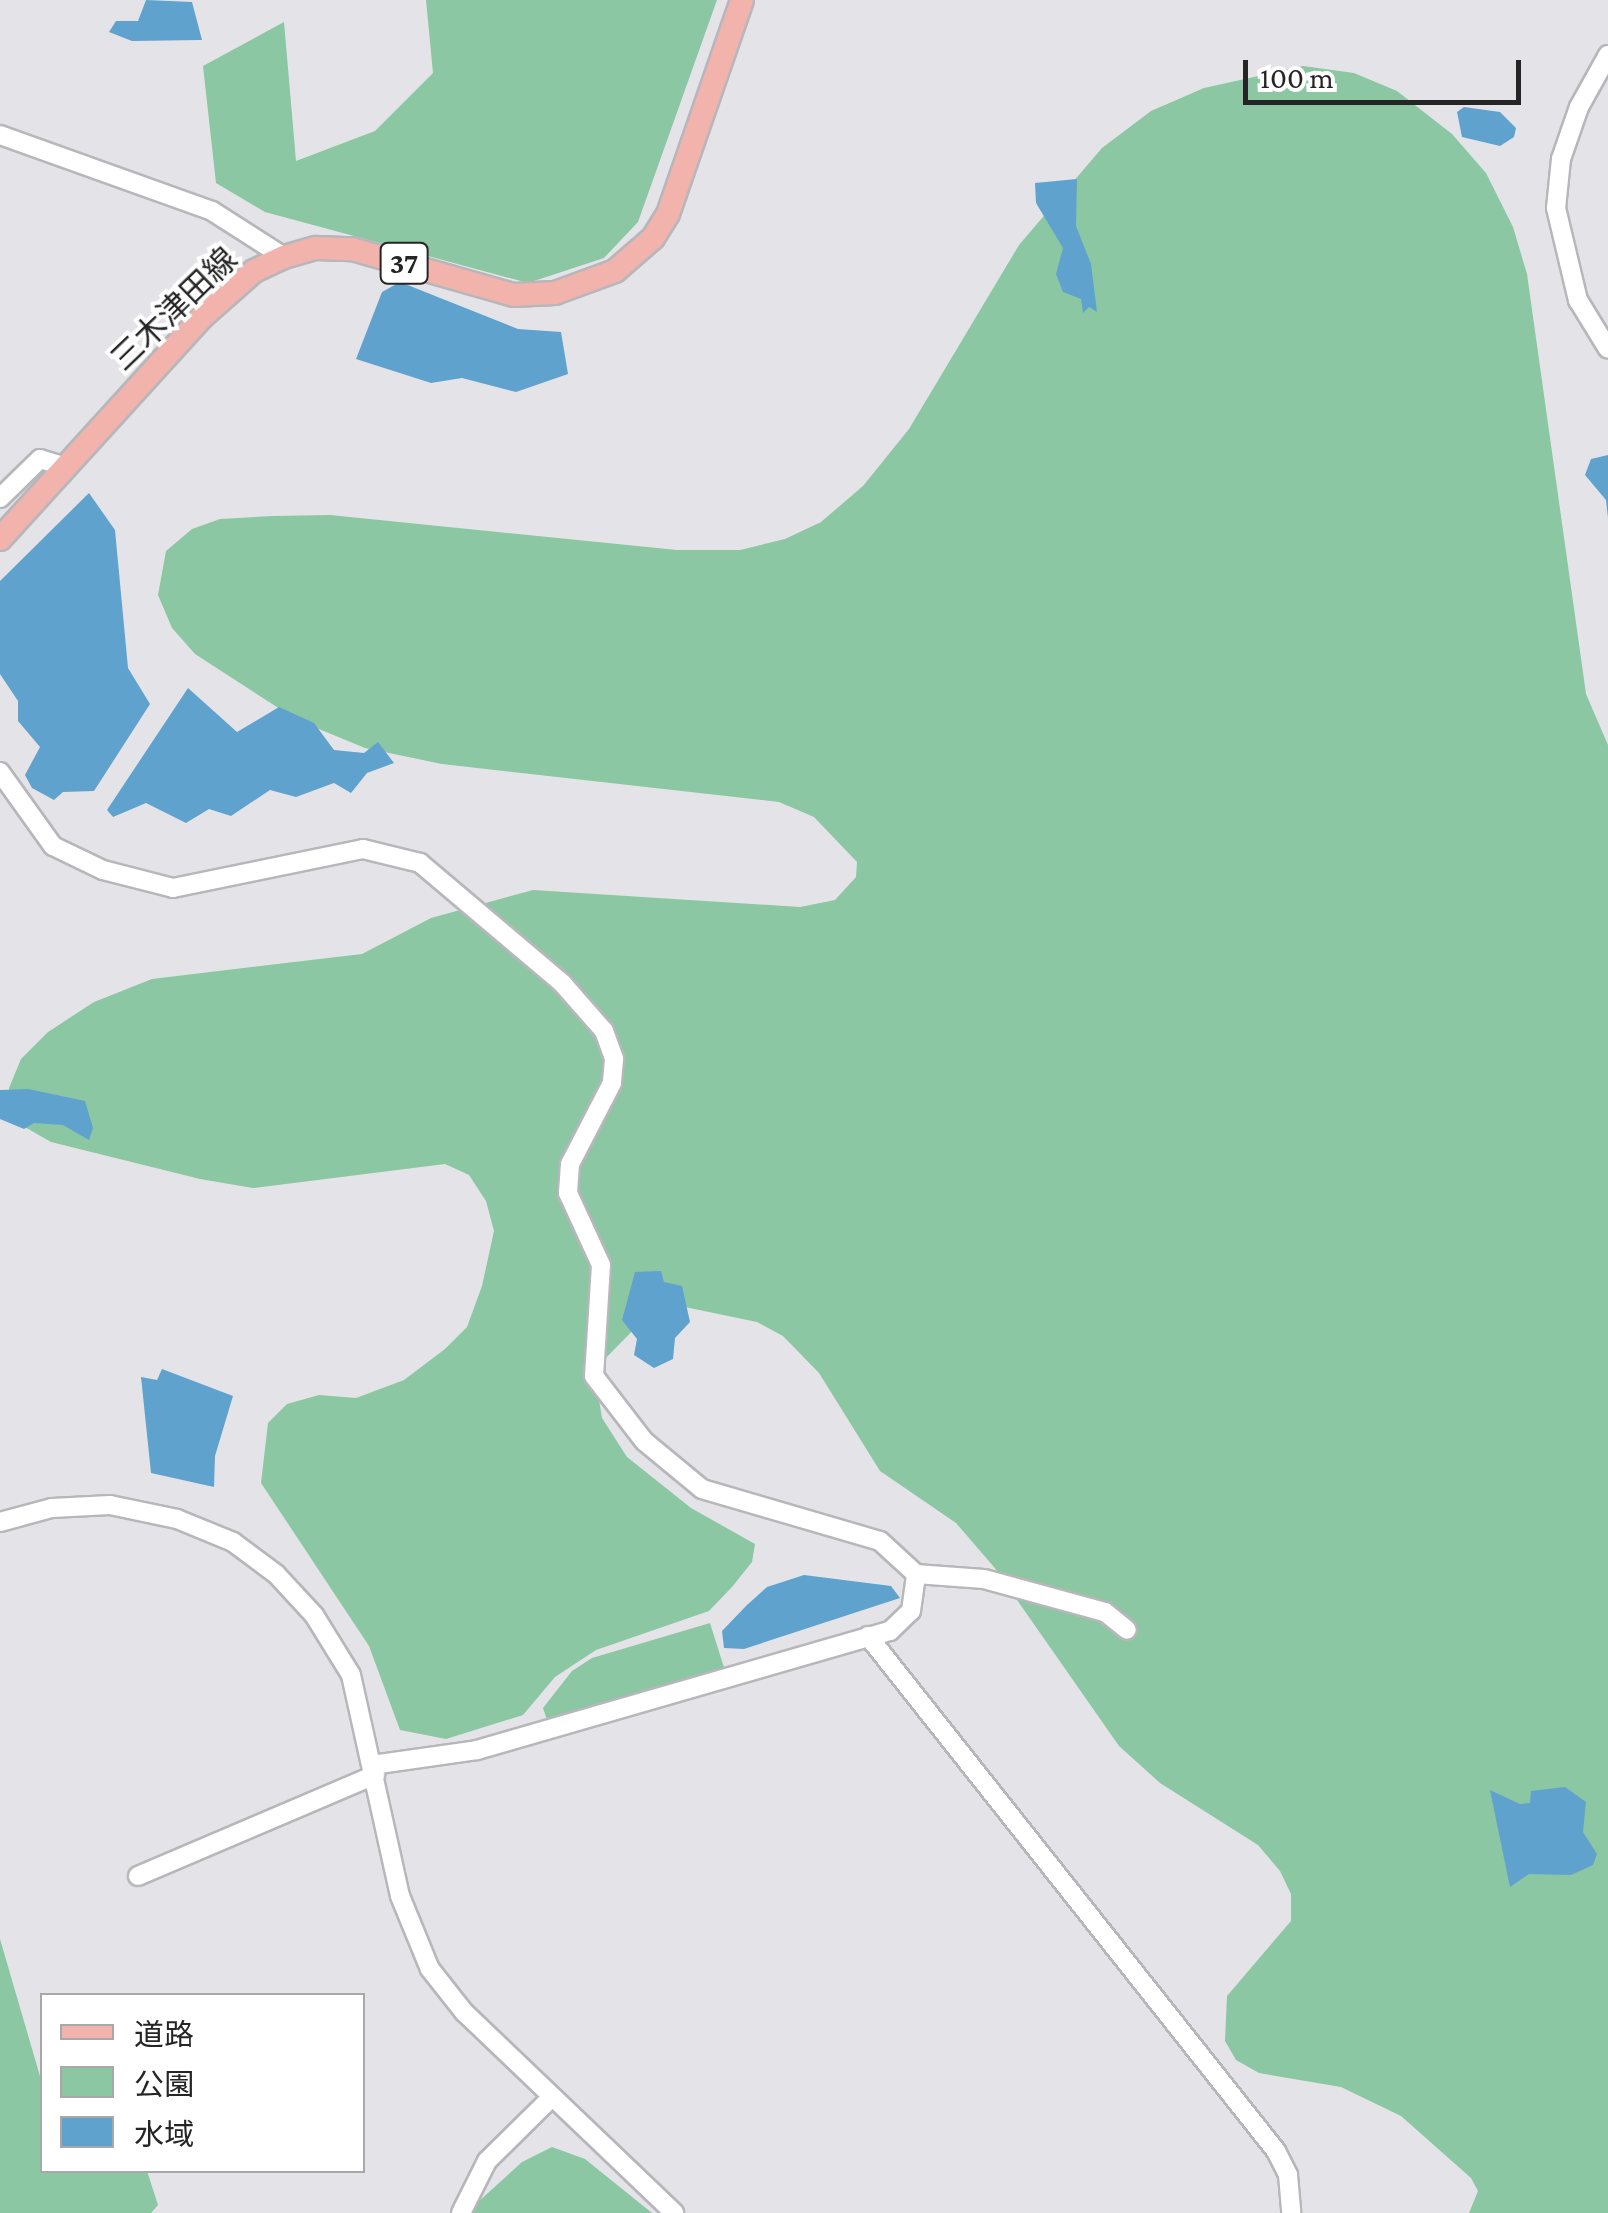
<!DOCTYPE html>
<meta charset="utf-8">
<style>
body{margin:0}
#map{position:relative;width:1608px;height:2213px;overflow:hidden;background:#e4e4e8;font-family:"Crimson Pro","Noto Sans JP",serif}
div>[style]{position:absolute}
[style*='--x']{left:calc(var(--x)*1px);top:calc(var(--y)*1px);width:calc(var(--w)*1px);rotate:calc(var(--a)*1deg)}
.green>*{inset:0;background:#8ac7a2}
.water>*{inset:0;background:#5fa2cd}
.roads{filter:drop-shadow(2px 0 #b7b7bb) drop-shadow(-2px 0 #b7b7bb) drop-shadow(0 2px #b7b7bb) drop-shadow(0 -2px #b7b7bb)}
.minor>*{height:18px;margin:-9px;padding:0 9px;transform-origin:9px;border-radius:9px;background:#fff}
.major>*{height:22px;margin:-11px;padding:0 11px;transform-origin:11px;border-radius:11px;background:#f1b3ac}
span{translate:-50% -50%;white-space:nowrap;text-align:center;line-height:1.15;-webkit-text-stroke:8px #fff;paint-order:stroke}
.shield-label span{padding:2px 8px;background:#fff;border:2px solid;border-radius:8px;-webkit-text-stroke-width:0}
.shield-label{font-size:30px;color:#252526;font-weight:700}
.street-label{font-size:32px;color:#252526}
.legend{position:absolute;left:40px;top:1993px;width:325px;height:180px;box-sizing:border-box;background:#fff;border:2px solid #a8a8a8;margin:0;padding:12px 18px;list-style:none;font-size:30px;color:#252526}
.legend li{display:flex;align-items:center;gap:20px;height:50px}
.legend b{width:50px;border:2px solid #a8a8a8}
.scale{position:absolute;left:1243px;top:60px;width:278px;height:45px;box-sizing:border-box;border:5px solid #252526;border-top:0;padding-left:12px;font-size:30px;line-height:35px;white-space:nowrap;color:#252526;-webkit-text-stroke:8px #fff;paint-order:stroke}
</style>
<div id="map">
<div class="green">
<div style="clip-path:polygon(426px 0,717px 0,638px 222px,604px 258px,528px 283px,265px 212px,216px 183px,203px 66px,284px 22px,296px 161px,375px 131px,433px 73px)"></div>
<div style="clip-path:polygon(1303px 66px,1354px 73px,1397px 91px,1452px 134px,1486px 173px,1513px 227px,1527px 274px,1586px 694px,1608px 745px,1608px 2213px,1469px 2213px,1478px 2191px,1471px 2178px,1401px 2116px,1341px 2087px,1259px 2073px,1236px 2060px,1225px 2041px,1227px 1996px,1291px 1921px,1291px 1894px,1280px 1871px,1258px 1845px,1160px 1783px,1119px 1746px,994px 1567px,956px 1523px,880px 1471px,819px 1373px,783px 1336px,757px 1322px,680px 1306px,645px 1318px,594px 1370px,602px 1418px,627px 1457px,691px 1508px,755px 1544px,752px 1562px,732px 1587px,709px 1611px,596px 1650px,555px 1677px,523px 1715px,446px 1739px,400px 1730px,369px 1646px,261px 1483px,268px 1423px,287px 1404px,319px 1395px,356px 1398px,404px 1380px,445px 1349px,467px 1327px,482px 1286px,494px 1231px,486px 1201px,469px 1175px,445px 1164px,253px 1188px,200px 1179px,51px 1142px,23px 1126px,10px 1105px,9px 1088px,21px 1059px,48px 1032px,94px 1002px,152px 979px,362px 954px,431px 918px,533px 890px,800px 907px,835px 900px,856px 877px,857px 862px,814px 817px,779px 802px,442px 764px,365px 748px,297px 720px,195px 654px,172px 628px,158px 595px,166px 551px,192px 529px,220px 519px,272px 516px,330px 515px,677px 550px,740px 550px,785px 539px,821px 522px,863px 486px,909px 429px,1019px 245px,1102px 148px,1151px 111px,1204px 88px)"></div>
<div style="clip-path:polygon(710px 1623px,727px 1677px,550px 1729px,543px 1708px,572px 1671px,592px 1658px)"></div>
<div style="clip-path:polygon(0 1939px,42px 2083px,42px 2170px,147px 2171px,158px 2205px,151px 2213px,0 2213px)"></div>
<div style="clip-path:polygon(552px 2147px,585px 2159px,652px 2213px,466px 2213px,522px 2162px)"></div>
</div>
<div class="water">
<div style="clip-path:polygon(146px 0,192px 2px,202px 40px,132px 41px,109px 32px,116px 21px,138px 21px)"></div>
<div style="clip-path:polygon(1464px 107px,1500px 112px,1516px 128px,1514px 137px,1500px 146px,1462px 137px,1457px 112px)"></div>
<div style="clip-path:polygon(1077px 179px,1076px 226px,1091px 264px,1097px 312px,1089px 307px,1083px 313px,1081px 299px,1063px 292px,1056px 274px,1063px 248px,1036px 203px,1035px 183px)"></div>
<div style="clip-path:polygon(400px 282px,518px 329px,561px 332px,568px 374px,516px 392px,462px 378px,431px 383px,356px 359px,382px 292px)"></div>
<div style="clip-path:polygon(1608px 455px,1608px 518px,1606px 500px,1585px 475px,1591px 459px)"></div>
<div style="clip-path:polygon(89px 493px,115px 530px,128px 668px,150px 704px,94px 791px,63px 792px,54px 800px,32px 788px,25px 775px,40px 747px,18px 721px,18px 701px,0 674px,0 581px)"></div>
<div style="clip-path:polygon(188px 688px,237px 732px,279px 707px,314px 723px,334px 750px,364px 753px,378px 742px,394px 763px,367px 773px,351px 793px,334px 783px,296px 797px,270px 790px,231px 816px,209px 809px,186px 823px,146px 803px,113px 817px,107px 810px)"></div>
<div style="clip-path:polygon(28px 1089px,85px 1101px,93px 1128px,89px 1140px,63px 1125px,34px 1123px,24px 1129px,0 1119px,0 1090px)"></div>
<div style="clip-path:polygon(661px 1271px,664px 1282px,682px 1286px,690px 1322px,675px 1338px,673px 1359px,654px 1368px,634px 1355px,637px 1339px,622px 1320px,635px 1272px)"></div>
<div style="clip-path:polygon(162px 1369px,233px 1396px,215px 1456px,214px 1487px,151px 1473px,141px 1377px,157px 1380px)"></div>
<div style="clip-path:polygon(804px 1575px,891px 1586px,900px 1598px,744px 1649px,724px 1648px,722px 1631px,747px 1605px,767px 1587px)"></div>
<div style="clip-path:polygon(1565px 1787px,1586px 1802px,1583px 1832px,1597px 1854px,1593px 1865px,1571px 1875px,1529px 1874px,1510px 1887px,1490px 1790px,1520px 1804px,1530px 1803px,1531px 1791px)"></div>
</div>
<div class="roads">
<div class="minor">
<div style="--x:1608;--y:55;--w:60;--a:119.1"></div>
<div style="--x:1579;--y:107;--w:55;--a:109.1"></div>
<div style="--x:1561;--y:159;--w:49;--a:95.8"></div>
<div style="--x:1556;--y:208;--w:95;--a:76.6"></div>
<div style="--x:1578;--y:300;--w:57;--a:58.5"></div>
<div style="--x:0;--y:135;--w:225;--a:19.7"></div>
<div style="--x:212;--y:211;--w:85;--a:32.6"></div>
<div style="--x:0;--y:498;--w:56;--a:-44.3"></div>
<div style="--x:40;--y:459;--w:28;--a:17"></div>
<div style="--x:0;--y:772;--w:91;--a:54.4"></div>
<div style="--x:53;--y:846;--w:55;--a:25.6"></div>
<div style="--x:103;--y:870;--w:72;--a:14.4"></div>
<div style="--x:173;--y:888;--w:194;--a:-11.6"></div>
<div style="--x:363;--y:849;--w:59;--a:13.8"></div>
<div style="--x:420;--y:863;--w:186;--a:40.2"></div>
<div style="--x:562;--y:983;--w:64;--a:48.8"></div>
<div style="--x:604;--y:1031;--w:30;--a:70"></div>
<div style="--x:614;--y:1059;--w:24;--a:95"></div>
<div style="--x:612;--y:1083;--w:91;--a:117.4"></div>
<div style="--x:570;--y:1164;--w:29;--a:94"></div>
<div style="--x:568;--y:1193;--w:79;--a:65.4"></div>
<div style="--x:601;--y:1265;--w:111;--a:93.6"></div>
<div style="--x:594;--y:1376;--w:82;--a:52.4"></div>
<div style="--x:644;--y:1441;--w:75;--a:39.6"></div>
<div style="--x:702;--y:1489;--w:185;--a:16.3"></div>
<div style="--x:880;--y:1541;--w:49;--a:42.5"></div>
<div style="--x:916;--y:1574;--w:68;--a:4.2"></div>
<div style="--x:984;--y:1579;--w:125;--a:15.3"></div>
<div style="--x:1105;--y:1612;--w:28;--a:39"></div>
<div style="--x:0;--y:1522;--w:54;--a:-15.1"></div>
<div style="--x:52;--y:1508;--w:58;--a:-3"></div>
<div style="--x:110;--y:1505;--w:68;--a:11.8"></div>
<div style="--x:177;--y:1519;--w:61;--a:22.3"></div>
<div style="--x:233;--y:1542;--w:54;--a:36.7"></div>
<div style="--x:276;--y:1574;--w:56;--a:47.2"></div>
<div style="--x:314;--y:1615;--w:70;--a:58.3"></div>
<div style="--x:351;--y:1675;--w:226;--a:77.5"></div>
<div style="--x:400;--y:1896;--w:79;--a:67.7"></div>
<div style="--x:430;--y:1969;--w:55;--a:51.7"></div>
<div style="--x:464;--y:2012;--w:291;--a:43.7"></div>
<div style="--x:868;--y:1636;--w:657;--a:51.61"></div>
<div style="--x:1276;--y:2151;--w:27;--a:63"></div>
<div style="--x:1288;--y:2175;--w:38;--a:85"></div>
<div style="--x:372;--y:1765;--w:106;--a:-8.1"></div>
<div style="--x:477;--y:1750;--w:430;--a:-16.1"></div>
<div style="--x:890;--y:1631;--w:29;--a:-44"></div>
<div style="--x:911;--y:1611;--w:37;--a:-82"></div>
<div style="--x:138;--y:1876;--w:258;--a:-23.1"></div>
<div style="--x:461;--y:2213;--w:58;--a:-63.4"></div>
<div style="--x:487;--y:2161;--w:91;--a:-44.6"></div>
</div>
<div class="major">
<div style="--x:0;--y:539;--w:300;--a:-47.7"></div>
<div style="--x:202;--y:317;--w:69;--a:-41.5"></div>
<div style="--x:254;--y:271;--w:33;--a:-25"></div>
<div style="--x:284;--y:257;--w:33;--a:-16"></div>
<div style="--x:316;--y:248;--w:36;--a:2"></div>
<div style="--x:352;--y:249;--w:168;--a:15.9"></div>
<div style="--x:514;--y:295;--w:41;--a:-2.8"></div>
<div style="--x:555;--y:293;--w:64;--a:-20.1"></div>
<div style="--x:615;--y:271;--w:50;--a:-41"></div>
<div style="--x:653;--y:238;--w:28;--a:-58"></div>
<div style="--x:668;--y:214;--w:226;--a:-70.9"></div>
</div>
</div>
<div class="shield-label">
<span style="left:404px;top:263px">37</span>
</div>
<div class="street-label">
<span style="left:174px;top:309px;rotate:-44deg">三木津田線</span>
</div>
<ul class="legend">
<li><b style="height:12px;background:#f1b3ac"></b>道路</li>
<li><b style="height:28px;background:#8ac7a2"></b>公園</li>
<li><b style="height:28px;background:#5fa2cd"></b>水域</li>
</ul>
<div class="scale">100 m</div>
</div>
